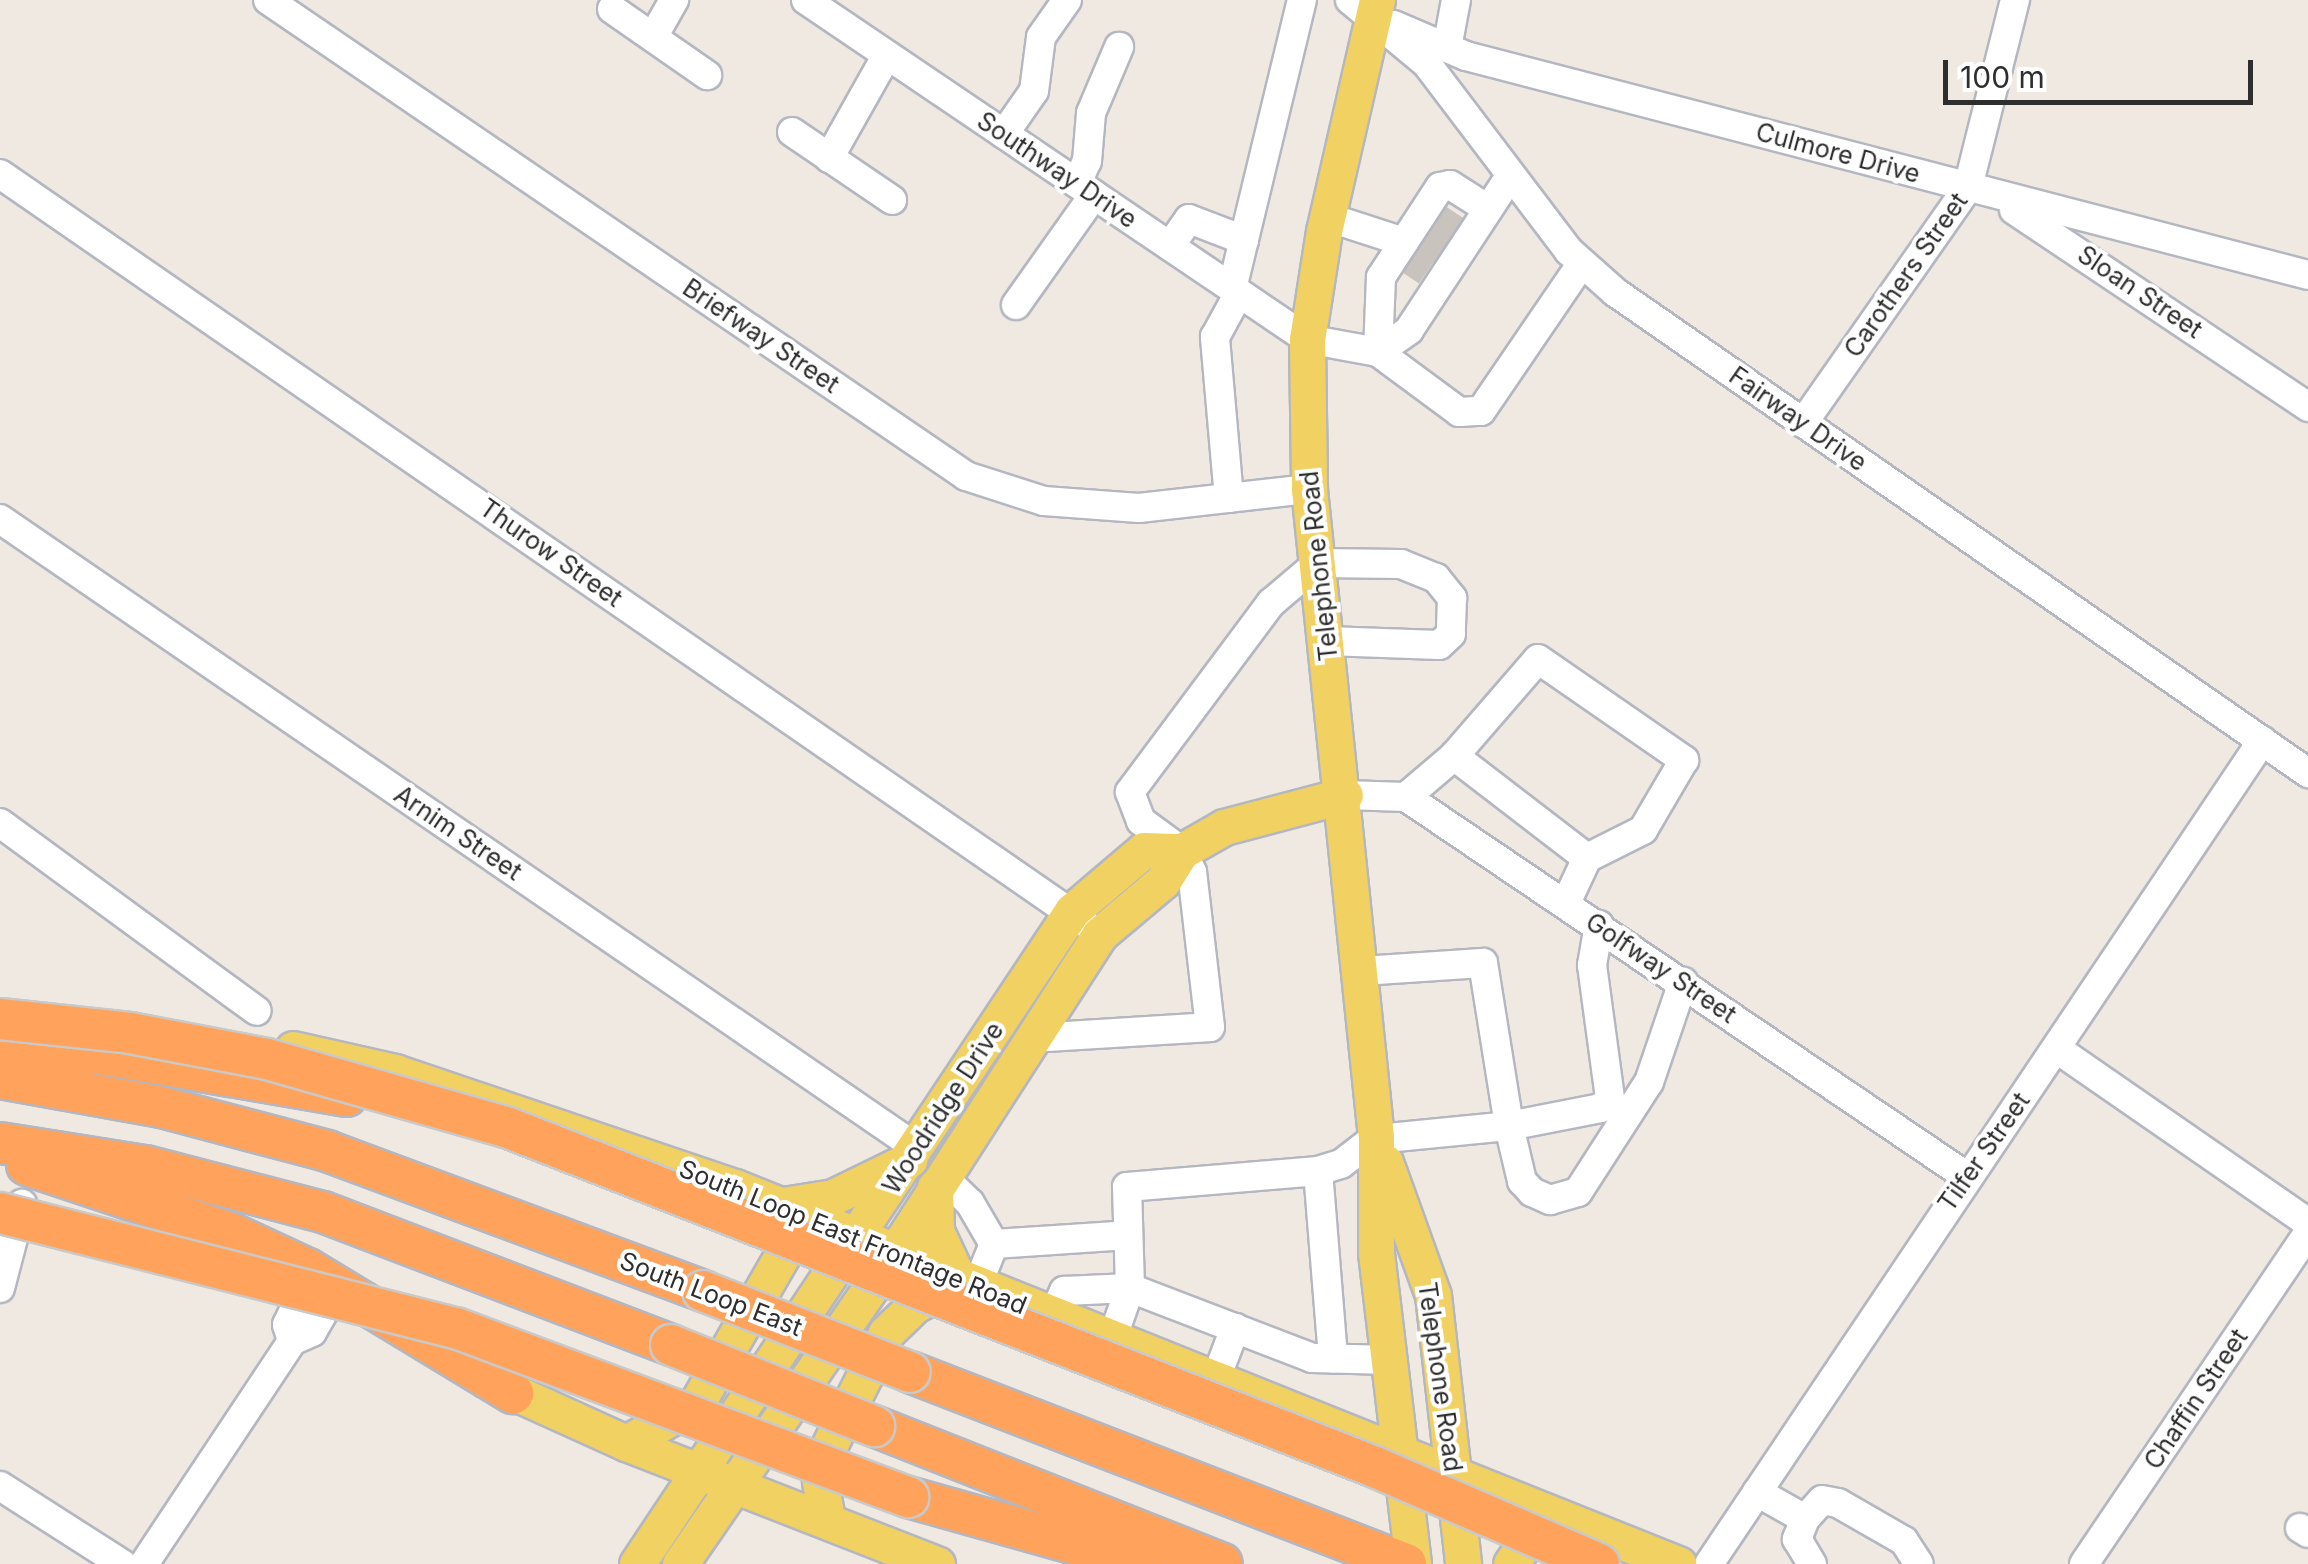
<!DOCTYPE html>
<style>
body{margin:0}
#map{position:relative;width:2308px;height:1564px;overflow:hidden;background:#efe9e1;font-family:Inter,sans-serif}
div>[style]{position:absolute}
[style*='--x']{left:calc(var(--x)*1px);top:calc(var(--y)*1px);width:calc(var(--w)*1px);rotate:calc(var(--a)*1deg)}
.minor-tunnel>*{height:28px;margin-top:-14px;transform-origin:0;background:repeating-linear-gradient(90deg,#c8c4bd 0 28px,transparent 0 42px)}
.roads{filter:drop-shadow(2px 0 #b4b7c1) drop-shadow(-2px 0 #b4b7c1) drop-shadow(0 2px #b4b7c1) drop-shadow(0 -2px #b4b7c1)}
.minor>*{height:28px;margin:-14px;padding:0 14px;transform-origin:14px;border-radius:14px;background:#fff}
.major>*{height:35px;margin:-17.5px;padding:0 17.5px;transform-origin:17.5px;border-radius:17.5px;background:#f2d163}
.highway>*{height:40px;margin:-20px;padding:0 20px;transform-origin:20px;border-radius:20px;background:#ffa35c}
.bridges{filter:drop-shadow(2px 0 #c9c9c9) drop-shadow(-2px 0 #c9c9c9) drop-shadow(0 2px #c9c9c9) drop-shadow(0 -2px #c9c9c9)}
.highway-bridge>*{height:40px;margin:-20px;padding:0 20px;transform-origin:20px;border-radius:20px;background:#ffa35c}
span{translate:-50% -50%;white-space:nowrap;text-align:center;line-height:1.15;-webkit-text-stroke:8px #fff;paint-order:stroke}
.street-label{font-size:25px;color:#2e2e2e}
.scale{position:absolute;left:1943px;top:60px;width:310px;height:45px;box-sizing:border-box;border:5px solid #2e2e2e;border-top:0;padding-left:12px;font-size:30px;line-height:35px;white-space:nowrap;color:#2e2e2e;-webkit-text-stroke:8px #fff;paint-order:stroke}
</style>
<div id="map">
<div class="minor-tunnel">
<div style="--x:1435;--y:216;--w:25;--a:34"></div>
<div style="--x:1421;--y:237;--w:25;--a:34"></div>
<div style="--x:1406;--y:258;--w:25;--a:34"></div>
</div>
<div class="roads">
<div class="minor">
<div style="--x:268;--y:0;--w:845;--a:34.29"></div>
<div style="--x:966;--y:476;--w:82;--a:17.8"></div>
<div style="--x:1044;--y:501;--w:95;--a:4.2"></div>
<div style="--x:1139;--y:508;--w:171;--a:-6.4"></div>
<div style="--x:806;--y:0;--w:605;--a:34.08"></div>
<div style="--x:1307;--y:339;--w:72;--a:10.4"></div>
<div style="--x:1378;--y:352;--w:101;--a:36.5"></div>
<div style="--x:1459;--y:412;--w:22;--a:-3"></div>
<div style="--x:1481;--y:411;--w:179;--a:-55.7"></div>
<div style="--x:1350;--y:0;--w:100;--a:39.7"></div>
<div style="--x:1427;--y:64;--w:235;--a:52.8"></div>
<div style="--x:1569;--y:251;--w:62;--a:41.7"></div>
<div style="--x:1615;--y:292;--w:844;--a:34.76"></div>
<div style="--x:612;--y:9;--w:116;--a:34.8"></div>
<div style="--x:1394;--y:25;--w:78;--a:23.3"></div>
<div style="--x:1466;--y:56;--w:870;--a:14.58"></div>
<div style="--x:653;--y:37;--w:43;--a:-60.4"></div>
<div style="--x:1447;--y:48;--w:49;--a:-79.4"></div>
<div style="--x:792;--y:132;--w:121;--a:34.2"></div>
<div style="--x:1004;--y:134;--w:52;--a:-55.1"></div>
<div style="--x:1034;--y:91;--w:54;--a:-82.6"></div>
<div style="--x:1041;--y:37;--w:45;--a:-54.9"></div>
<div style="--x:829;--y:158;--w:118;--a:-60.6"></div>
<div style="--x:0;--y:174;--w:1318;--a:34.62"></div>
<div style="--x:1077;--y:183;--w:24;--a:-66"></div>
<div style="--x:1087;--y:161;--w:48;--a:-85.2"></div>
<div style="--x:1091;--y:113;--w:72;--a:-67"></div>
<div style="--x:1488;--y:209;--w:45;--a:-147.7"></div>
<div style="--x:1450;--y:185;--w:10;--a:169"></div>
<div style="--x:1440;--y:187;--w:108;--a:123.2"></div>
<div style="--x:1381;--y:277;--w:75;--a:92.3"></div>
<div style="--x:1378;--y:352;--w:38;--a:-35"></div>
<div style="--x:1409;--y:330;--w:184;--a:-56.7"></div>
<div style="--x:2014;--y:210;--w:354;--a:33.8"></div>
<div style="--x:1327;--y:217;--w:81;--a:18"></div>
<div style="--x:1170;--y:246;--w:33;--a:-55"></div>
<div style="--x:1189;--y:219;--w:59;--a:20.9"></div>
<div style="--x:1232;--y:289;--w:297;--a:-76.4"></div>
<div style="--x:1016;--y:305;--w:135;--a:-54.7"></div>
<div style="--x:1803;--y:423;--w:288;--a:-55"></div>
<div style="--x:1968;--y:187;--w:193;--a:-75.9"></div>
<div style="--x:1229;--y:498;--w:162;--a:-95"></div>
<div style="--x:1215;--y:337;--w:50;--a:-61.4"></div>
<div style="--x:0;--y:519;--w:1112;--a:34.45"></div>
<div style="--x:1454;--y:756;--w:168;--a:37.5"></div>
<div style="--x:1345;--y:795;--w:61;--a:1.9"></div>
<div style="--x:1406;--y:797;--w:676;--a:34.09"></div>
<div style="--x:1406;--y:797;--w:63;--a:-40.5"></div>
<div style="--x:1454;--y:756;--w:128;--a:-49.1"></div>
<div style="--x:1538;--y:659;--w:178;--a:34.7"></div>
<div style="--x:1684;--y:760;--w:81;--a:120.4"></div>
<div style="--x:1643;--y:830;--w:63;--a:153.4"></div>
<div style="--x:1587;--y:858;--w:50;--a:115"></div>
<div style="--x:0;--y:823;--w:318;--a:36.2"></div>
<div style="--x:1599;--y:925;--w:41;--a:99.9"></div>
<div style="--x:1592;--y:965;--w:135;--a:82.3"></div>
<div style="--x:1610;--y:1099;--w:13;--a:135"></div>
<div style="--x:1601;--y:1108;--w:94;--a:168.9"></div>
<div style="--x:1509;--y:1126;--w:57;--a:76.7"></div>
<div style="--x:1522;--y:1181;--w:15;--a:48"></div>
<div style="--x:1532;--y:1192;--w:20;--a:24"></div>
<div style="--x:1550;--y:1200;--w:29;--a:-16"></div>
<div style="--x:1578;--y:1192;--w:131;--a:-57.2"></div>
<div style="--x:1649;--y:1082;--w:106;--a:-71.2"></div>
<div style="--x:1361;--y:971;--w:122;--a:-3.8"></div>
<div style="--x:1483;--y:963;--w:165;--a:80.9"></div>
<div style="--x:1509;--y:1126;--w:133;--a:174.4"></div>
<div style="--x:1032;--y:1038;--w:178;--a:-3.5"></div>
<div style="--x:1210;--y:1027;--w:156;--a:-96.6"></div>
<div style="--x:1192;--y:872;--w:23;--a:-115"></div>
<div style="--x:1182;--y:851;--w:51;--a:-143.8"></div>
<div style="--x:1141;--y:821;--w:31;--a:-111"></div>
<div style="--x:1130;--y:792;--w:236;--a:-53.3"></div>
<div style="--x:1271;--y:603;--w:62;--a:-40.4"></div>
<div style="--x:1318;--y:563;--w:83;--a:0.7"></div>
<div style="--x:1401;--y:564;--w:38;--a:22"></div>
<div style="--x:1436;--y:578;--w:26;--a:51"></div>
<div style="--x:1452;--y:598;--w:36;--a:92"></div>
<div style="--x:1451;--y:634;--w:16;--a:137"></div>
<div style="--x:1439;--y:645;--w:112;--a:-178"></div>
<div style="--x:2057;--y:1049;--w:305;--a:34.7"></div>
<div style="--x:1318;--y:1171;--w:188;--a:85.4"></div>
<div style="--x:942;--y:1176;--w:39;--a:44"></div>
<div style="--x:970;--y:1203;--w:48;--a:59.7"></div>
<div style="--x:977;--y:1286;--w:45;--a:-68"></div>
<div style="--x:994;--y:1244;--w:134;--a:-3.8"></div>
<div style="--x:0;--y:1288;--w:87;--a:-75.3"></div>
<div style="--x:1052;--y:1316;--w:28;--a:-64"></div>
<div style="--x:1064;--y:1291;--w:66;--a:-2.6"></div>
<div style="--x:1130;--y:1288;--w:195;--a:21"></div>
<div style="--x:1312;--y:1358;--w:79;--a:1.5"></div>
<div style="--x:1112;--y:1339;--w:54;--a:-70.6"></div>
<div style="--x:1130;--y:1288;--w:101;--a:-91.7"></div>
<div style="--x:1127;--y:1187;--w:192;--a:-4.8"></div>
<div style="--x:1318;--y:1171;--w:24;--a:-17"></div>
<div style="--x:1341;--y:1164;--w:44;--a:-37.6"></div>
<div style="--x:292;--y:1341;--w:17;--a:-107"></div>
<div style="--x:287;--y:1325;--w:38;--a:-65"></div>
<div style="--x:1215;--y:1381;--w:57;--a:-69.3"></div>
<div style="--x:0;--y:1486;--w:145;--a:32.6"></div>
<div style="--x:1757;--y:1492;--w:55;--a:29.4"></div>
<div style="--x:1805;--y:1519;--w:25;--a:-48"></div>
<div style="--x:1822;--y:1500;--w:16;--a:11"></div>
<div style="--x:1838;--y:1503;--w:76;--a:29.9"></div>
<div style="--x:1904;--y:1541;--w:27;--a:57"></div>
<div style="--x:1805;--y:1519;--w:22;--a:112"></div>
<div style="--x:1797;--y:1539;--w:29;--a:59"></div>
<div style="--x:2300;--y:1528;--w:9;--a:32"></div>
<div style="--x:144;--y:1564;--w:268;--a:-56.4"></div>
<div style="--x:292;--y:1341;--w:22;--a:-24"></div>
<div style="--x:312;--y:1332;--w:34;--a:-60"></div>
<div style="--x:1709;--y:1564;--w:992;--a:-56.1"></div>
<div style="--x:2084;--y:1564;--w:400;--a:-55.9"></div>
</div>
<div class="major">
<div style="--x:1377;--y:0;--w:237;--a:102.9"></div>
<div style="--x:1324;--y:231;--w:109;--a:98.9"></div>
<div style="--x:1307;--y:339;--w:150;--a:89.2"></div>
<div style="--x:1309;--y:489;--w:651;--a:84.1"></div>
<div style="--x:1376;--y:1137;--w:116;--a:90"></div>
<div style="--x:1376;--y:1253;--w:313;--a:83.2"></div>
<div style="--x:293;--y:1049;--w:105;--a:12.7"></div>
<div style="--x:395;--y:1072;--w:359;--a:18.7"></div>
<div style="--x:735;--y:1187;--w:1016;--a:21.79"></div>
<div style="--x:1385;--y:1162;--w:141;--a:70.2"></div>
<div style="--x:1433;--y:1295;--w:271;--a:83.6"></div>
<div style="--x:935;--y:1187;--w:44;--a:88.7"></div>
<div style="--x:936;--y:1231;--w:52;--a:64.9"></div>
<div style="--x:487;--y:1380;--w:153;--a:24.4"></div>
<div style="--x:626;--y:1443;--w:334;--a:21.3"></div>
<div style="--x:626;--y:1443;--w:81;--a:-29.4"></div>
<div style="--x:697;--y:1403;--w:180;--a:-60"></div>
<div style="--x:787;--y:1247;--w:42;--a:-95.4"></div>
<div style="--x:783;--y:1205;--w:51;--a:-9.1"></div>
<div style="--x:833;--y:1197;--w:85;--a:-26"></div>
<div style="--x:827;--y:1518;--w:38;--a:-101"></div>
<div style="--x:820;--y:1481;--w:32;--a:-77"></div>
<div style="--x:827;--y:1450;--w:131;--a:-63.2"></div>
<div style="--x:886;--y:1333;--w:40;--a:-44"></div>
<div style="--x:915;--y:1305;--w:44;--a:-27.1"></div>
<div style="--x:637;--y:1564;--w:785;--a:-56.33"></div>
<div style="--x:1072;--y:911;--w:94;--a:-40.3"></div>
<div style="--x:1144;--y:850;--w:38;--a:2"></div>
<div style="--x:680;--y:1564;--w:379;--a:-55.4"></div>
<div style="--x:895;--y:1252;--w:377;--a:-57.2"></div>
<div style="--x:1099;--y:935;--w:84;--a:-40.2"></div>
<div style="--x:1163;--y:881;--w:36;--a:-58"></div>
<div style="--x:1182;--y:851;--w:48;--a:-29.7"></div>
<div style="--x:1224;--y:827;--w:125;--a:-14.8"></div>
<div style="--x:1511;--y:1564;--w:29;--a:-56"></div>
<div style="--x:1527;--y:1540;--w:29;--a:-27"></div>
</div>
<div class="highway">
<div style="--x:0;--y:1044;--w:108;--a:5.9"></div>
<div style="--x:107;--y:1055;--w:243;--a:9.7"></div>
<div style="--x:0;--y:1078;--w:164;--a:10.2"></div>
<div style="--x:161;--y:1107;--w:172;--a:14.8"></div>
<div style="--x:327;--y:1151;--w:401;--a:20.4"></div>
<div style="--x:0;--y:1143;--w:148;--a:9"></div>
<div style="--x:146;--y:1166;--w:183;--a:14.6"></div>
<div style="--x:323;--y:1212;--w:373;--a:20.9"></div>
<div style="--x:27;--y:1165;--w:214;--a:18.5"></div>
<div style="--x:230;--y:1233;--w:86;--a:24.8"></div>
<div style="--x:308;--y:1269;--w:240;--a:31.2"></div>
<div style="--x:910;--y:1372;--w:532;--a:21.16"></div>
<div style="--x:874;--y:1426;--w:374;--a:21.6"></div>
<div style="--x:908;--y:1497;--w:248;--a:15.7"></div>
</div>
</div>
<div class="bridges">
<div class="highway-bridge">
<div style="--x:0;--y:1019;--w:131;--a:6.1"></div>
<div style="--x:130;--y:1033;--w:139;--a:10.7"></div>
<div style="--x:267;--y:1059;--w:248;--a:15.9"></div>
<div style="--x:506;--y:1127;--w:933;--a:21.37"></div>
<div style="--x:1375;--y:1467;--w:244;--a:23.4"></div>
<div style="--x:0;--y:1213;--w:470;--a:14.2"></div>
<div style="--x:456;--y:1328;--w:483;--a:20.5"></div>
<div style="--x:703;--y:1291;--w:222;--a:21.4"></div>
<div style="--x:671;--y:1345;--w:219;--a:21.8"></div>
</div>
</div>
<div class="street-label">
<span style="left:1838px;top:153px;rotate:15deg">Culmore Drive</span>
<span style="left:1057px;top:170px;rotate:34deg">Southway Drive</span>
<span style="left:1906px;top:275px;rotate:-55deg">Carothers Street</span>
<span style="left:2140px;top:292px;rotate:34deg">Sloan Street</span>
<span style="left:761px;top:336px;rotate:34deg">Briefway Street</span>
<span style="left:1798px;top:419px;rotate:35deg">Fairway Drive</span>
<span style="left:551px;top:553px;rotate:35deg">Thurow Street</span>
<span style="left:1319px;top:566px;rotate:-96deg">Telephone Road</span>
<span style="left:458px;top:833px;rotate:34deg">Arnim Street</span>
<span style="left:1661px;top:968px;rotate:34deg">Golfway Street</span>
<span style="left:943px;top:1108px;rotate:-57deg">Woodridge Drive</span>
<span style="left:1984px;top:1152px;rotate:-55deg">Tilfer Street</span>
<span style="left:853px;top:1237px;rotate:22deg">South Loop East Frontage Road</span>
<span style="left:711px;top:1294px;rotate:21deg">South Loop East</span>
<span style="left:1440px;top:1377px;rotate:82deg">Telephone Road</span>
<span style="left:2196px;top:1399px;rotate:-56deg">Chaffin Street</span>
</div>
<div class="scale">100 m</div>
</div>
